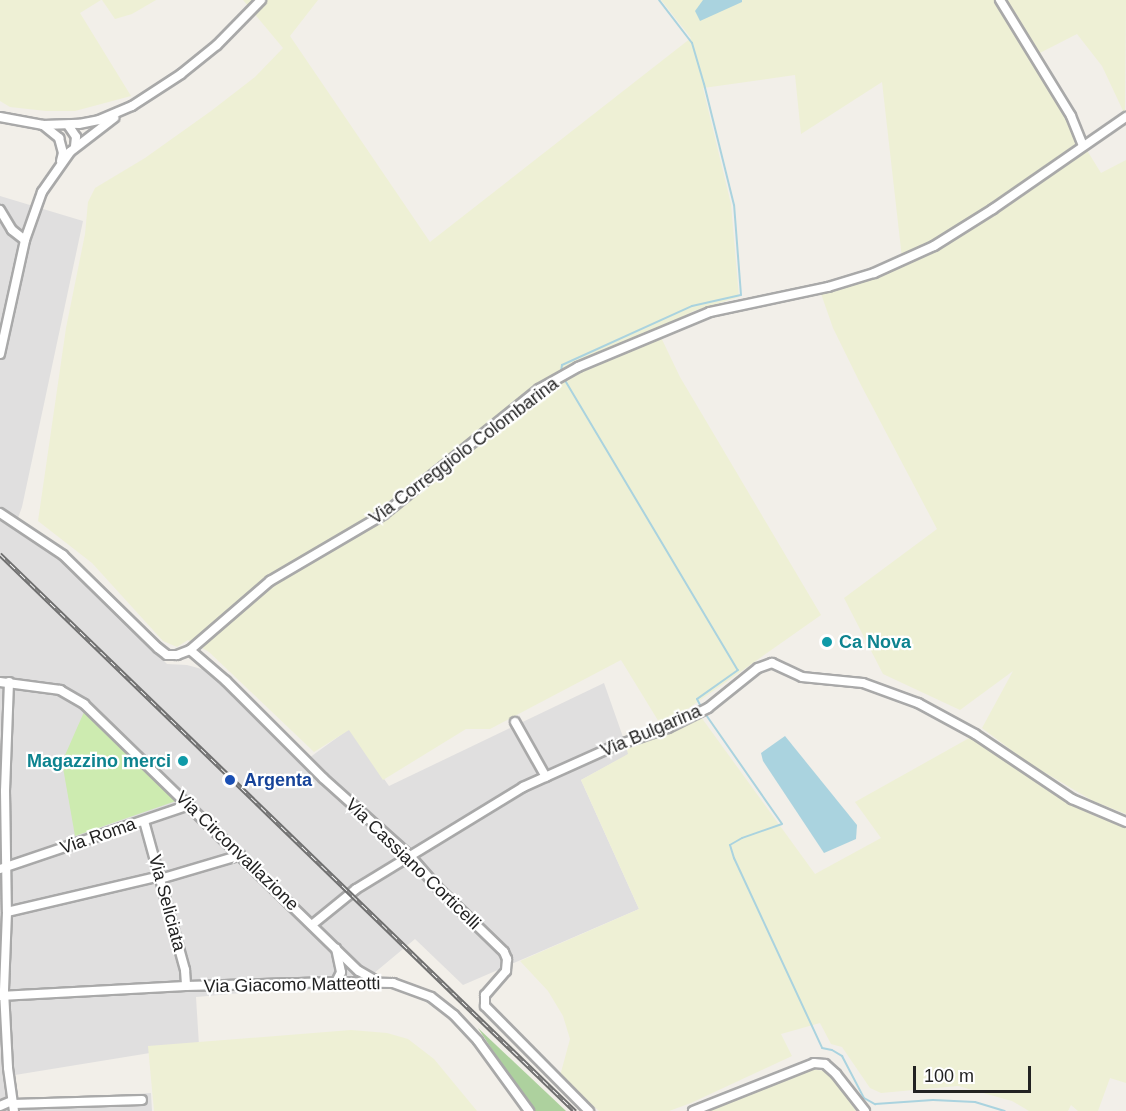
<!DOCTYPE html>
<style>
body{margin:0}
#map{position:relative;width:1126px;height:1111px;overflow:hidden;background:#f2efe9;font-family:Arial,sans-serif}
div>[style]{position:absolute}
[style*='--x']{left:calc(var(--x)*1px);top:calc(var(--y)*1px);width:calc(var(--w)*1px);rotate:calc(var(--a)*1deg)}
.residential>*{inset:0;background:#e0dfdf}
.farmland>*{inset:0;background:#eef0d5}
.grass>*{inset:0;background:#cdebb0}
.forest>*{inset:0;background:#add19e}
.water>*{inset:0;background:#aad3df}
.stream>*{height:2px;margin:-1px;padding:0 1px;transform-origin:1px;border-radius:1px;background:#aad3df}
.roads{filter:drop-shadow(2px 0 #a9a9a9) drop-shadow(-2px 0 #a9a9a9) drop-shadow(0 2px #a9a9a9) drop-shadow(0 -2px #a9a9a9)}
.minor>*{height:8px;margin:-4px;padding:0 4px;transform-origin:4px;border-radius:4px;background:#fff}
.rail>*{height:4.5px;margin-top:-2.25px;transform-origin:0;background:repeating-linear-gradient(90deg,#fff 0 7px,#707070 0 14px);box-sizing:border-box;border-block:2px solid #707070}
.dots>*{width:16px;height:16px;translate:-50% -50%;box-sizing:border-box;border:3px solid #fff;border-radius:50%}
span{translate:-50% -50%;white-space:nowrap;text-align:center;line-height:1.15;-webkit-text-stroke:4.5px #fff;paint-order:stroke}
.street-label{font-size:18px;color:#222}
.culture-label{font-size:18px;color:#0d838f;font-weight:700}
.left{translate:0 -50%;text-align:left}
.right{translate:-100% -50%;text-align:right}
.transit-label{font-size:18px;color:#164399;font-weight:700}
.scale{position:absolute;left:913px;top:1066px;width:118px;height:27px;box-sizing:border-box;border:3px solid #222;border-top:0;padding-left:8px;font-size:18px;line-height:21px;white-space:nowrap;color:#222;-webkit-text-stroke:4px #fff;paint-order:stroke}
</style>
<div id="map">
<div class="residential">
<div style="clip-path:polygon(0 196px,83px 221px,22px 507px,15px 526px,62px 559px,167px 664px,187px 665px,209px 671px,302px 763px,349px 729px,389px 786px,604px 683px,629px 754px,581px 780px,639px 909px,463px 985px,415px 939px,373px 974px,372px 989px,276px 990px,196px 997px,199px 1045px,15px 1075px,19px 1101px,151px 1093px,152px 1111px,0 1111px)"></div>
</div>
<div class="farmland">
<div style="clip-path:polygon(0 0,101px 0,80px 13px,131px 96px,75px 111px,46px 111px,10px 107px,0 101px)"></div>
<div style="clip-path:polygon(102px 0,156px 0,132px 14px,115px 19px)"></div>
<div style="clip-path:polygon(243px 0,318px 0,290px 36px,430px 242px,691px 38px,661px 0,1126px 0,1125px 115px,1102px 66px,1077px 34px,1030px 58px,1101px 173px,1126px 160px,1126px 814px,1093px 801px,1027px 762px,982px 728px,1013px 671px,960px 710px,883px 674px,844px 598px,937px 529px,861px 385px,833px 328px,819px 288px,902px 258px,882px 82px,801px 134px,795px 75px,703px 88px,731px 204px,739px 297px,694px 311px,657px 329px,680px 377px,821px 615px,662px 727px,621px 660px,490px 729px,466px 729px,383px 780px,349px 730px,314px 752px,209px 652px,188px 640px,177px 647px,163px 641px,92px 563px,38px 521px,66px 328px,85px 234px,88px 202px,95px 188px,145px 158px,211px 111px,255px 77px,283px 48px)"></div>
<div style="clip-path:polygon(701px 717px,815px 874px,881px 838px,855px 802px,971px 737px,1050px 792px,1095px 816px,1126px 828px,1126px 1083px,1110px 1078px,1098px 1111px,1078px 1111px,1071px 1105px,1068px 1111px,1029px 1111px,1012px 1101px,958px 1086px,881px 1093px,870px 1088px,842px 1047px,831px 1044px,820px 1023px,781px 1034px,792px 1056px,691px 1103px,669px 1111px,599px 1111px,560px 1076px,570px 1039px,563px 1016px,548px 991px,520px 961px,639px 909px,581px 780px,628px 754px,626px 746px)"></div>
<div style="clip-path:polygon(351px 1030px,387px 1033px,408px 1039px,434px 1059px,477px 1111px,154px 1111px,148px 1046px)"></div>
<div style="clip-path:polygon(808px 1069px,826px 1071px,836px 1080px,856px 1111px,709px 1111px)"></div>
</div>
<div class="grass">
<div style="clip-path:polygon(84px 712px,176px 801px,75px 836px,62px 762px)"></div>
</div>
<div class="forest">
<div style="clip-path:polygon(478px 1028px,566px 1111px,532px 1111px)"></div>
</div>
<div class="water">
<div style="clip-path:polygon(703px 0,742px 0,742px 2px,700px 21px,695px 11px)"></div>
<div style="clip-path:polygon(785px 736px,857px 825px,856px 839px,824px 853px,763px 761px,761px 753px)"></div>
</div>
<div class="stream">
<div style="--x:561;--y:372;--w:7;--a:-82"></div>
<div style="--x:562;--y:365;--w:143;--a:-24.4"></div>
<div style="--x:692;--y:306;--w:50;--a:-12.7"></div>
<div style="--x:741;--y:295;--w:90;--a:-94.4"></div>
<div style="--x:734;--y:205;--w:125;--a:-103.9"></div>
<div style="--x:704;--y:84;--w:43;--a:-106.3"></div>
<div style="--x:692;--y:43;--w:54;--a:-127.5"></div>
<div style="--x:563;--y:377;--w:341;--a:59.2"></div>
<div style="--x:738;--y:670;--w:50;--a:144.7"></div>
<div style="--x:697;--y:699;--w:9;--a:63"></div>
<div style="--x:704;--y:712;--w:136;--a:55.1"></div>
<div style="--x:782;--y:824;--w:42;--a:160.7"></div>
<div style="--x:742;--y:838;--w:14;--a:150"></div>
<div style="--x:730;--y:845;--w:14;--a:73"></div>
<div style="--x:734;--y:858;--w:209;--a:65.1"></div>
<div style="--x:822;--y:1048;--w:10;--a:11"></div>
<div style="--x:832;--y:1050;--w:12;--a:31"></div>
<div style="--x:842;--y:1056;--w:47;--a:62.4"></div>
<div style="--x:864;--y:1098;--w:13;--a:29"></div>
<div style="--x:875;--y:1104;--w:58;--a:-3.9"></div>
<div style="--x:933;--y:1100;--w:42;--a:2.7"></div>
<div style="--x:975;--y:1102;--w:31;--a:17"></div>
</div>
<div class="roads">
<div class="minor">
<div style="--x:1000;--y:0;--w:136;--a:58.5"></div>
<div style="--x:1071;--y:116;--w:31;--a:68"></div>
<div style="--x:0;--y:117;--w:44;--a:10.5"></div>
<div style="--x:43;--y:125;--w:36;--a:-2"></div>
<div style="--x:79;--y:124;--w:20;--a:-11"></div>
<div style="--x:99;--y:120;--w:36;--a:-23"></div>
<div style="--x:132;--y:106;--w:59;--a:-33.1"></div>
<div style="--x:181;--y:74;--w:46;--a:-38.9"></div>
<div style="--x:217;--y:45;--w:63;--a:-45.6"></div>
<div style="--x:43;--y:125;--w:21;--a:39"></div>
<div style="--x:59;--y:138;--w:16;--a:75"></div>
<div style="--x:63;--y:153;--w:8;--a:104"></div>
<div style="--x:68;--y:125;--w:14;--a:56"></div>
<div style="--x:76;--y:137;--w:10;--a:96"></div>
<div style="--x:0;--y:210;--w:23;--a:59"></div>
<div style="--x:12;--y:230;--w:16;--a:38"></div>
<div style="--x:0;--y:354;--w:117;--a:-77.6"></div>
<div style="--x:25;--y:240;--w:51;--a:-70.5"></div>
<div style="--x:42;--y:192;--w:49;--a:-55"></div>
<div style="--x:70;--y:152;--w:56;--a:-37.7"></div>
<div style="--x:0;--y:513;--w:76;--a:33.7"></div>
<div style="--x:63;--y:555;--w:133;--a:44.4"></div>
<div style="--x:158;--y:648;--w:11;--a:38"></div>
<div style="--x:167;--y:655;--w:10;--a:0"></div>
<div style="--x:177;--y:655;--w:14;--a:-21"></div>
<div style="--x:190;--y:650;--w:106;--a:-40.8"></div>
<div style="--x:270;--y:581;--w:132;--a:-30.4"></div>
<div style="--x:384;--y:514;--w:199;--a:-38.9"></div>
<div style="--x:539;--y:389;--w:45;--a:-29.4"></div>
<div style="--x:578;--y:367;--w:143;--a:-22.6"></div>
<div style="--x:710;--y:312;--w:121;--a:-12"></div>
<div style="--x:828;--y:287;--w:48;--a:-16.9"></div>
<div style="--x:874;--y:273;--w:66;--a:-24.2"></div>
<div style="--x:934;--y:246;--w:70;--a:-32.1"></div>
<div style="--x:993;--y:209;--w:162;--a:-34.7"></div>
<div style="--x:190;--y:650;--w:48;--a:40.7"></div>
<div style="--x:226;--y:681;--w:137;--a:45"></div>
<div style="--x:323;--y:778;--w:118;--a:41.9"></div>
<div style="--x:411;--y:857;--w:40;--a:49"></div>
<div style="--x:437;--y:887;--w:93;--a:44.1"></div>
<div style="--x:504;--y:952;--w:8;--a:67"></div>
<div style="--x:507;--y:959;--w:12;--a:95"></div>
<div style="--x:506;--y:971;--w:32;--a:131"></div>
<div style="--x:485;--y:995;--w:11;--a:90"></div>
<div style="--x:485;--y:1006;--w:148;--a:45.3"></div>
<div style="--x:0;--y:682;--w:61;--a:7.6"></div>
<div style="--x:60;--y:690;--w:28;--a:30"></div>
<div style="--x:84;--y:704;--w:383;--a:44.2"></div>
<div style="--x:359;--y:971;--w:20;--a:30"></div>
<div style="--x:9;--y:682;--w:109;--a:92.1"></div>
<div style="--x:5;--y:791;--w:121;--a:89.1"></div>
<div style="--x:7;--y:912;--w:79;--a:92.2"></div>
<div style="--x:4;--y:991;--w:77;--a:87"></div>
<div style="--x:8;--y:1068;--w:43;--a:82.1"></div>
<div style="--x:515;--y:722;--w:63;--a:60.6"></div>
<div style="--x:144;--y:821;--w:155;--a:74.6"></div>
<div style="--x:185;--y:970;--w:16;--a:86"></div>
<div style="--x:0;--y:869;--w:200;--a:-18.7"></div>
<div style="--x:160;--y:879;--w:84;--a:-16.5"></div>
<div style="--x:7;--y:912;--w:157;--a:-13.2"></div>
<div style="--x:313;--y:924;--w:55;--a:-39.1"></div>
<div style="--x:356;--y:889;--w:196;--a:-31.4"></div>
<div style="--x:523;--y:787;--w:98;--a:-24.2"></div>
<div style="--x:612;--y:747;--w:59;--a:-18.7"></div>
<div style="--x:668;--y:728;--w:45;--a:-26.6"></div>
<div style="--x:708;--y:708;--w:64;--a:-38.7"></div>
<div style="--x:758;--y:668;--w:15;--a:-20"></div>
<div style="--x:772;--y:663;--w:33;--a:25"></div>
<div style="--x:802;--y:677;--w:61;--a:5.6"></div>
<div style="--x:863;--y:683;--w:59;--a:20"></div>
<div style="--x:918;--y:703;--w:65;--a:28.5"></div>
<div style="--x:975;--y:734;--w:117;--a:33.8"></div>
<div style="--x:1072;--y:799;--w:59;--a:23.1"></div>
<div style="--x:336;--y:982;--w:11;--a:-63"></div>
<div style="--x:341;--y:972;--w:24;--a:-102"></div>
<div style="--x:0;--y:996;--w:186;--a:-3.1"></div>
<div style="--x:186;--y:986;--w:150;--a:-1.5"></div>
<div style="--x:336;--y:982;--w:57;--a:1"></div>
<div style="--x:393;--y:983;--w:40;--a:20.2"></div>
<div style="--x:431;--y:997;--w:29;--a:38"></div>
<div style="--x:454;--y:1015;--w:35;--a:47"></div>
<div style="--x:478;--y:1041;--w:87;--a:53.9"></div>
<div style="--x:13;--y:1104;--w:129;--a:-1.8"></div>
<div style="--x:0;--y:1106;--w:13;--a:-23"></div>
<div style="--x:693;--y:1111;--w:130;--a:-21.6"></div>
<div style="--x:814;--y:1063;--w:11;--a:5"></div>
<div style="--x:825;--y:1064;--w:15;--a:42"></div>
<div style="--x:836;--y:1074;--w:47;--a:51.9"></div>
</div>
</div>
<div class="rail">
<div style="--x:0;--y:554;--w:801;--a:44.09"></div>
</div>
<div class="dots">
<div style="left:827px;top:642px;background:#0f9aa8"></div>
<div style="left:183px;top:761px;background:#0f9aa8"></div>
<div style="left:230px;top:780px;background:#1a4fb4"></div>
</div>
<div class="street-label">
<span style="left:464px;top:451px;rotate:-37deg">Via Correggiolo Colombarina</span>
<span style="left:651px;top:731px;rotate:-23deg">Via Bulgarina</span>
<span style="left:98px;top:836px;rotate:-19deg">Via Roma</span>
<span style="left:237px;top:851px;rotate:44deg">Via Circonvallazione</span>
<span style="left:413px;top:864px;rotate:44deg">Via Cassiano Corticelli</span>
<span style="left:167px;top:903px;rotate:75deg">Via Seliciata</span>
<span style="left:292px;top:985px;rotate:-1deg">Via Giacomo Matteotti</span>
</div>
<div class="culture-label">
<span class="left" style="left:839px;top:642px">Ca Nova</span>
<span class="right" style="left:171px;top:761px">Magazzino merci</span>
</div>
<div class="transit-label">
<span class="left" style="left:244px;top:780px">Argenta</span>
</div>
<div class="scale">100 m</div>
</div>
